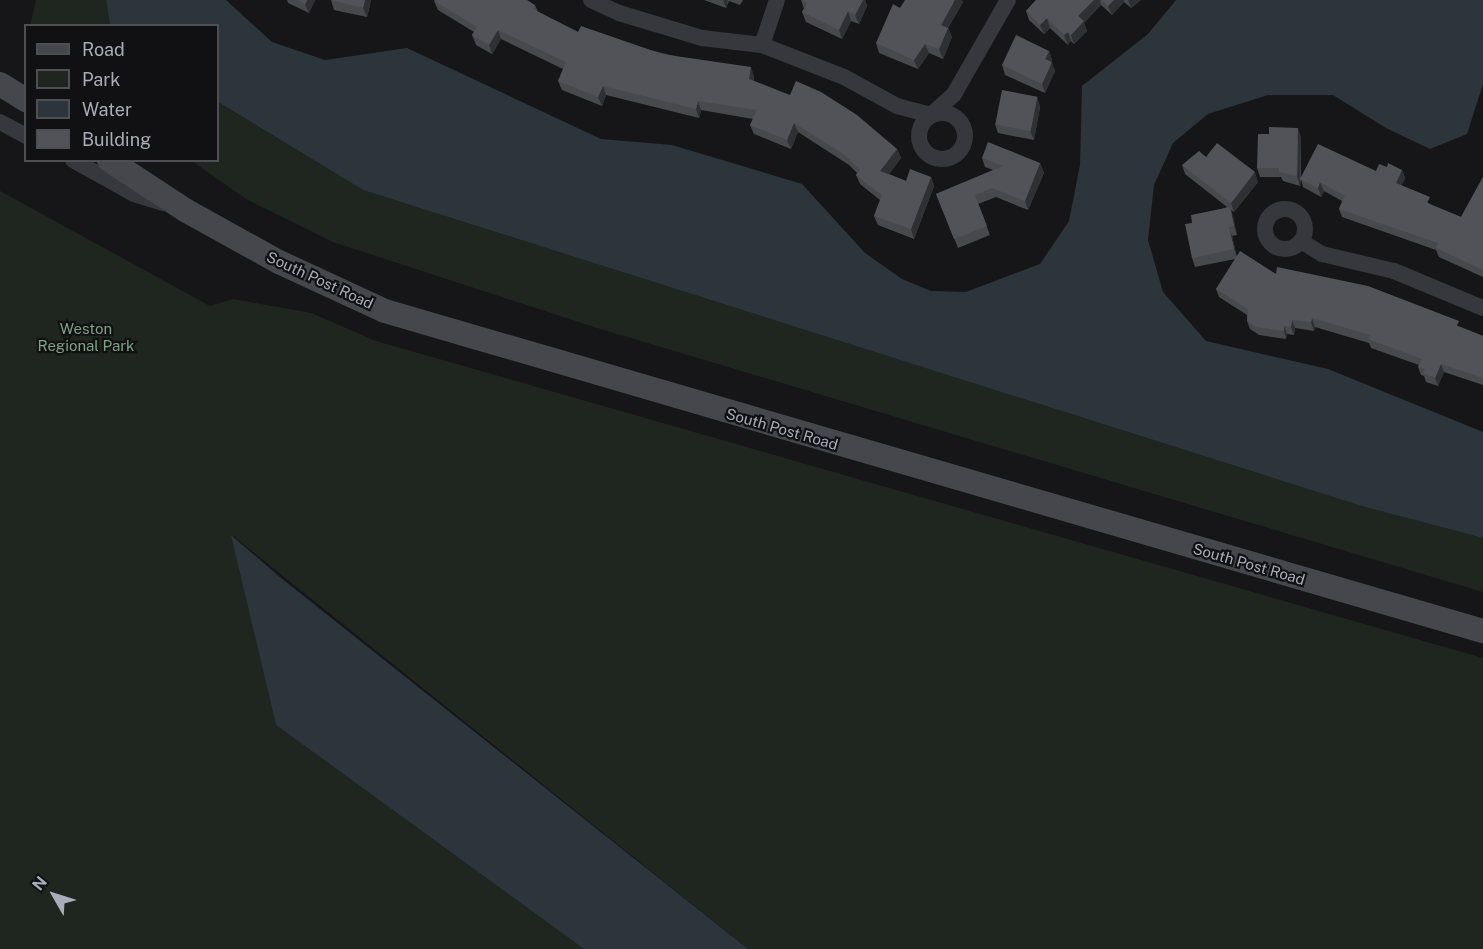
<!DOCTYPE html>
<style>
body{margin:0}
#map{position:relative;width:1483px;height:949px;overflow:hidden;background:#161618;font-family:"Public Sans",sans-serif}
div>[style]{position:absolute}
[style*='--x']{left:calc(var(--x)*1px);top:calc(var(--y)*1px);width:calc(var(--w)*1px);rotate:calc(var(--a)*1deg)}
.green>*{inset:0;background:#1e261f}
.water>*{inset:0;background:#2c353c}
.street>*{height:16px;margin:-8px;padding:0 8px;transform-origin:8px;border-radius:8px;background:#37383d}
.street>.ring{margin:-8px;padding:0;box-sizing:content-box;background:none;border:16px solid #37383d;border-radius:50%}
.secondary>*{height:24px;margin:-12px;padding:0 12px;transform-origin:12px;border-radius:12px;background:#45474d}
.wall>*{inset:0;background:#47494d}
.shaded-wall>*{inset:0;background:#2f3033}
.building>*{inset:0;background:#525359;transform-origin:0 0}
span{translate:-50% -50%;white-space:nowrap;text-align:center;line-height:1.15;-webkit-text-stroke:4.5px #111113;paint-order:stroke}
.street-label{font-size:15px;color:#a8adb8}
.park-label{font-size:15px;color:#7fa381}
.legend{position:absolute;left:24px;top:24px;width:195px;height:138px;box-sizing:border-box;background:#111113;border:2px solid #4d4f55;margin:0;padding:8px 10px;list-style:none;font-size:18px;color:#a8adb8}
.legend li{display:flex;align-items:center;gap:12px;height:30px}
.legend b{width:30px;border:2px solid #4d4f55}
.north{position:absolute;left:24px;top:865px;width:60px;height:60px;-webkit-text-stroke:4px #111113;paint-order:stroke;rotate:309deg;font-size:16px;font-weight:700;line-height:24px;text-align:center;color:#a8adb8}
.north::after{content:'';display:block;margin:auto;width:21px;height:27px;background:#a8adb8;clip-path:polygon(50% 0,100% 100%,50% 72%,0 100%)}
</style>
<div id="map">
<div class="green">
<div style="clip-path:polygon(36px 0,106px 0,110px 25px,30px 26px)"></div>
<div style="clip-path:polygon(218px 102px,363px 190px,1356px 504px,1483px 538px,1483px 592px,594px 327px,333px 242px,246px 199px,192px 161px,218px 160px)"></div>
<div style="clip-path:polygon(0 191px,210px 306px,233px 299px,311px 313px,376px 341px,1483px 658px,1483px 949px,748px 949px,232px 535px,276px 725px,584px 949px,0 949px)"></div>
</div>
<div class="water">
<div style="clip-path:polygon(106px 0,226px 0,272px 42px,325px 60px,407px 48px,601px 139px,672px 145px,802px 184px,865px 253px,902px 279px,931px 291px,966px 292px,1040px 264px,1069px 221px,1080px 165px,1082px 86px,1148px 34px,1176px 0,1483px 0,1483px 84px,1467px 134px,1430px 149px,1386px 128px,1333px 95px,1268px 95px,1208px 114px,1173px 143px,1154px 185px,1148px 240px,1163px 292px,1206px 341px,1328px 369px,1483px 432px,1483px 538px,1362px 506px,363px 190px,218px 102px,218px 26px,110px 25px)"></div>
<div style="clip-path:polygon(231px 535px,281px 578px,748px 949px,584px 949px,276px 725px)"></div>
</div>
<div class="street">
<div style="--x:591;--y:0;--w:31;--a:25"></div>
<div style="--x:619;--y:13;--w:87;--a:16.8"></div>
<div style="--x:702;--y:38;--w:60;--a:6.7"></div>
<div style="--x:762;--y:45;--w:88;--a:21.3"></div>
<div style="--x:844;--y:77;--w:60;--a:28.7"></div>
<div style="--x:897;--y:106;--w:35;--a:15"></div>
<div style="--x:931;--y:115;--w:31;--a:-42"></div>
<div style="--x:954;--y:94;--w:108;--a:-60.1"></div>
<div style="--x:762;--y:45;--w:47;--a:-71.6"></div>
<div class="ring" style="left:919px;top:113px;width:30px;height:30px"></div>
<div style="--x:0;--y:122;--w:30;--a:28"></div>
<div style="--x:73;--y:160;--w:70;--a:29.1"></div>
<div style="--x:134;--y:194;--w:31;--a:17"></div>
<div class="ring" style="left:1265px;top:209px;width:24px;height:24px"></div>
<div style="--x:1301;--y:241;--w:25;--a:32"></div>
<div style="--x:1322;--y:254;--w:74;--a:13.3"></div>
<div style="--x:1394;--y:271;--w:96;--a:22.6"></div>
</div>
<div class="secondary">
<div style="--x:0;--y:84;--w:31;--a:32"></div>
<div style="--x:109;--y:160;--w:91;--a:33.3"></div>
<div style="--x:185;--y:210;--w:107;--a:29"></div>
<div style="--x:279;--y:262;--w:117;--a:24.8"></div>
<div style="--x:385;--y:311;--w:1144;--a:16.25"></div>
</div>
<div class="wall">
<div style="clip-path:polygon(287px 0,315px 0,309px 13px,288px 3px)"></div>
<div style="clip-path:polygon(331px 0,371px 0,367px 17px,334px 10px)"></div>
<div style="clip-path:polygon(704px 0,743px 0,740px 5px,729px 1px,726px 8px)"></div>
<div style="clip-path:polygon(801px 0,865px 0,867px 6px,859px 24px,851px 21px,842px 39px,806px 22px,802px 12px,804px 9px)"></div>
<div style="clip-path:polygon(1036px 0,1141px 0,1131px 8px,1124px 2px,1112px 15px,1101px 5px,1084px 23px,1087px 31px,1074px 44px,1071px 41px,1068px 45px,1050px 28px,1044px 34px,1029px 20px,1026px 11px)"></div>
<div style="clip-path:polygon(434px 1px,535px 5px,538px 12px,578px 32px,754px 76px,754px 81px,897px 149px,901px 158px,889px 174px,906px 181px,931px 177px,934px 186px,914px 239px,878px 225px,874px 216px,880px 200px,860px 184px,856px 175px,857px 173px,849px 165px,798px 132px,791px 149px,754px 134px,750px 125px,753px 119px,701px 110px,699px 118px,606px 95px,602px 106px,562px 90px,558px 81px,563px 69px,501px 39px,492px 54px,476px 45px,472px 35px,474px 32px,438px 10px)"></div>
<div style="clip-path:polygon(963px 2px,948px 28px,952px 37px,943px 59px,929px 53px,918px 69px,879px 53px,876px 43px,900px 8px)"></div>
<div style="clip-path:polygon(1049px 51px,1052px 60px,1051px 62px,1055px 71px,1045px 93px,1005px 75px,1002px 65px)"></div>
<div style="clip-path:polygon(1037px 97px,1040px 107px,1034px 140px,998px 133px,995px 124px)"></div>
<div style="clip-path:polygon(1301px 137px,1301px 178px,1376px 171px,1387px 167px,1402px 170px,1405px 178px,1401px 186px,1432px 205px,1461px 217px,1483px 177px,1483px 277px,1439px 257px,1436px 250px,1342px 217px,1339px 209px,1342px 201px,1324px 191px,1321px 197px,1303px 187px,1301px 179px,1300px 186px,1283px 181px,1281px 177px,1260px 177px,1257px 168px)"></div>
<div style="clip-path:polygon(1206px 157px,1258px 182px,1234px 212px,1231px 210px,1237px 235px,1232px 236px,1237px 257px,1276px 274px,1461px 327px,1483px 336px,1483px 385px,1444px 372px,1438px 386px,1426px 382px,1424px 376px,1421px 375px,1418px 367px,1419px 365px,1371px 348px,1369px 343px,1315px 327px,1314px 331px,1295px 328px,1294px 335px,1287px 334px,1286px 339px,1259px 335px,1250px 329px,1247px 321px,1247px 315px,1219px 297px,1216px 289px,1235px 259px,1195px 267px,1192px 258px,1192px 223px,1227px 207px,1185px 174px,1182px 165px)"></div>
<div style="clip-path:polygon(982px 158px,1040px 163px,1044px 173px,1028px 210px,996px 197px,978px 204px,990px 235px,958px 248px,936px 194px,993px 170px,985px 167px)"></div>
</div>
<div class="shaded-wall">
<div style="clip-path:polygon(307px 0,315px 0,309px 13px,305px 4px)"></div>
<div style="clip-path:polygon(365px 0,371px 0,367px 17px,363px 8px)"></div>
<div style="clip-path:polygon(723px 0,728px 0,726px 8px)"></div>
<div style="clip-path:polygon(863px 0,865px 0,867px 6px,859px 24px,855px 15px)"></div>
<div style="clip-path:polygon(955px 0,962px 0,963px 2px,944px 34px,941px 25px)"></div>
<div style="clip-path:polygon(1094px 0,1100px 0,1101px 5px,1084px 23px,1087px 31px,1074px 44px,1071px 35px,1078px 16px)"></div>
<div style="clip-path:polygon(1114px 0,1124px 0,1124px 2px,1112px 15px,1108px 6px)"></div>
<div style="clip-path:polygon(1128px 0,1141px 0,1131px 8px)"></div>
<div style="clip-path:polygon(848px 11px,851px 21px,842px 39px,839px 30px)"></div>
<div style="clip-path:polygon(1047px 18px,1050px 28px,1044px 34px,1040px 25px)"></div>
<div style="clip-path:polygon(948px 28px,952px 37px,943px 59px,939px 49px)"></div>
<div style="clip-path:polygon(498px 30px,501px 39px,492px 54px,489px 45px)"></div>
<div style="clip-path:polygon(1068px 32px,1071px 41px,1068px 45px,1064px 35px)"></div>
<div style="clip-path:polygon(925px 44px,929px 53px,918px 69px,914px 60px)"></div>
<div style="clip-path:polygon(1049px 51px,1052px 60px,1048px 68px,1045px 59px)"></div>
<div style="clip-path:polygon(1052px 62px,1055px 71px,1045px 93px,1042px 84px)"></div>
<div style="clip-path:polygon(751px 67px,754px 76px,753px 88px,749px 79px)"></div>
<div style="clip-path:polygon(603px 86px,606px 95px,602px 106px,598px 97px)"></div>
<div style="clip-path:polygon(1037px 97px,1040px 107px,1034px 140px,1030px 131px)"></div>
<div style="clip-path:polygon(698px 101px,701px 110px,699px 118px,696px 109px)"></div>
<div style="clip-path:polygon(794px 123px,798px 132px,791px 149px,787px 140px)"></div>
<div style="clip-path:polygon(1298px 128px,1301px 137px,1300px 186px,1297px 176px)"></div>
<div style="clip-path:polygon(897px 149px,901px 158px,884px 180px,880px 171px)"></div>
<div style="clip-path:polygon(1040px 163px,1044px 173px,1028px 210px,1025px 201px)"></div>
<div style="clip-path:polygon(1402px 170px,1405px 178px,1399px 192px,1396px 183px)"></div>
<div style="clip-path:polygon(1255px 172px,1258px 182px,1234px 212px,1231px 203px)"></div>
<div style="clip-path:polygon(931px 177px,934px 186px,914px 239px,911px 229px)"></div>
<div style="clip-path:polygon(1320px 182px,1324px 191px,1321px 197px,1318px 188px)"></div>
<div style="clip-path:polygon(1230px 207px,1233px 216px,1237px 235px,1234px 226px)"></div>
<div style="clip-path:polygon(1229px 227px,1232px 236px,1237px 258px,1234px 249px)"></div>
<div style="clip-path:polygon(1312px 318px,1315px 327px,1314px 331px,1311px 322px)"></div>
<div style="clip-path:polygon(1292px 320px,1295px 328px,1294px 335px,1291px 327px)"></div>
<div style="clip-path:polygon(1284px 326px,1287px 334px,1286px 339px,1284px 331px)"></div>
<div style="clip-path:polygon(1441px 364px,1444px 372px,1438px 386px,1435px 378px)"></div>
</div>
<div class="building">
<div style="clip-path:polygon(297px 0,307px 0,305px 4px)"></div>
<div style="clip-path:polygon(331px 0,365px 0,363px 8px)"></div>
<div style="clip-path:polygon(435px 0,527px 0,535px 5px,533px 9px,578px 32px,581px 26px,662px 54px,751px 67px,749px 79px,790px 95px,796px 81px,821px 92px,857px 115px,897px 149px,880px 171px,906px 181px,910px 169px,931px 177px,911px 229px,874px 216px,882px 195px,856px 175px,860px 170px,845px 155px,794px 123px,787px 140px,750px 125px,757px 110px,698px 101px,696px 109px,603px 86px,598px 97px,558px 81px,566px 62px,498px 30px,489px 45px,472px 35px,477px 27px,434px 1px)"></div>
<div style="clip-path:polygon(802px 0,863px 0,855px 15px,848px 11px,839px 30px,802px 12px,807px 3px)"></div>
<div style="clip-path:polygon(905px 0,955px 0,941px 25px,948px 28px,939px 49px,925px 44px,914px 60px,876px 43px,893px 4px,900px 8px)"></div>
<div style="clip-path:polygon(1036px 0,1094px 0,1078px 16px,1084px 21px,1071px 35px,1068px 32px,1064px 35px,1047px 18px,1040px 25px,1026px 11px)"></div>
<div style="clip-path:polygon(1102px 0,1114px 0,1108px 6px)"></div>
<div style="clip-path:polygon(1016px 35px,1049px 51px,1045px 59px,1052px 62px,1042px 84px,1002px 65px)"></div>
<div style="left:1002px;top:90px;width:36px;height:35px;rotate:11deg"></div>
<div style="clip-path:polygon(1269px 127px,1298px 128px,1297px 176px,1279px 172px,1279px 168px,1257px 168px,1258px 134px,1269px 134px)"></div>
<div style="clip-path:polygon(988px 142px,1040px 163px,1025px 201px,992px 188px,975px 195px,987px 226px,954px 239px,936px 194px,1003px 166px,982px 158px)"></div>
<div style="clip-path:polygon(1217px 143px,1255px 172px,1231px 203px,1182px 165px,1199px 151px,1206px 157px)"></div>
<div style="clip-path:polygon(1318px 144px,1376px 171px,1379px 164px,1387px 167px,1388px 163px,1402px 170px,1396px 183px,1430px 197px,1427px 203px,1461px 217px,1483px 177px,1483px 270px,1436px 248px,1438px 243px,1339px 209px,1345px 196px,1320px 182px,1318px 188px,1300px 179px)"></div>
<div style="clip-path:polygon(1230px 207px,1234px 226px,1229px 227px,1234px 249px,1192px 258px,1185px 224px,1192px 223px,1191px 215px)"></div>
<div style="clip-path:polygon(1240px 251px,1276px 274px,1277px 267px,1368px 286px,1459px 321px,1457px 326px,1483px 336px,1483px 378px,1441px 364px,1435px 378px,1423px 373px,1425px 369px,1418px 367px,1422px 359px,1368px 339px,1370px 335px,1312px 318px,1311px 322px,1292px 320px,1291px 327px,1284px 326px,1284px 331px,1256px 327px,1247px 321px,1248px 309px,1216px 289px)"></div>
</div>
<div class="street-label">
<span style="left:320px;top:280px;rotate:25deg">South Post Road</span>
<span style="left:782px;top:429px;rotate:16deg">South Post Road</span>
<span style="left:1249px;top:564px;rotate:16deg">South Post Road</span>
</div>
<div class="park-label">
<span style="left:86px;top:337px">Weston<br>Regional Park</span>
</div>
<ul class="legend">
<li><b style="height:8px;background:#45474d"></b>Road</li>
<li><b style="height:16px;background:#1e261f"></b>Park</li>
<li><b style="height:16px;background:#2c353c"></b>Water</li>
<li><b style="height:16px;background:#525359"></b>Building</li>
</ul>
<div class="north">N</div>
</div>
